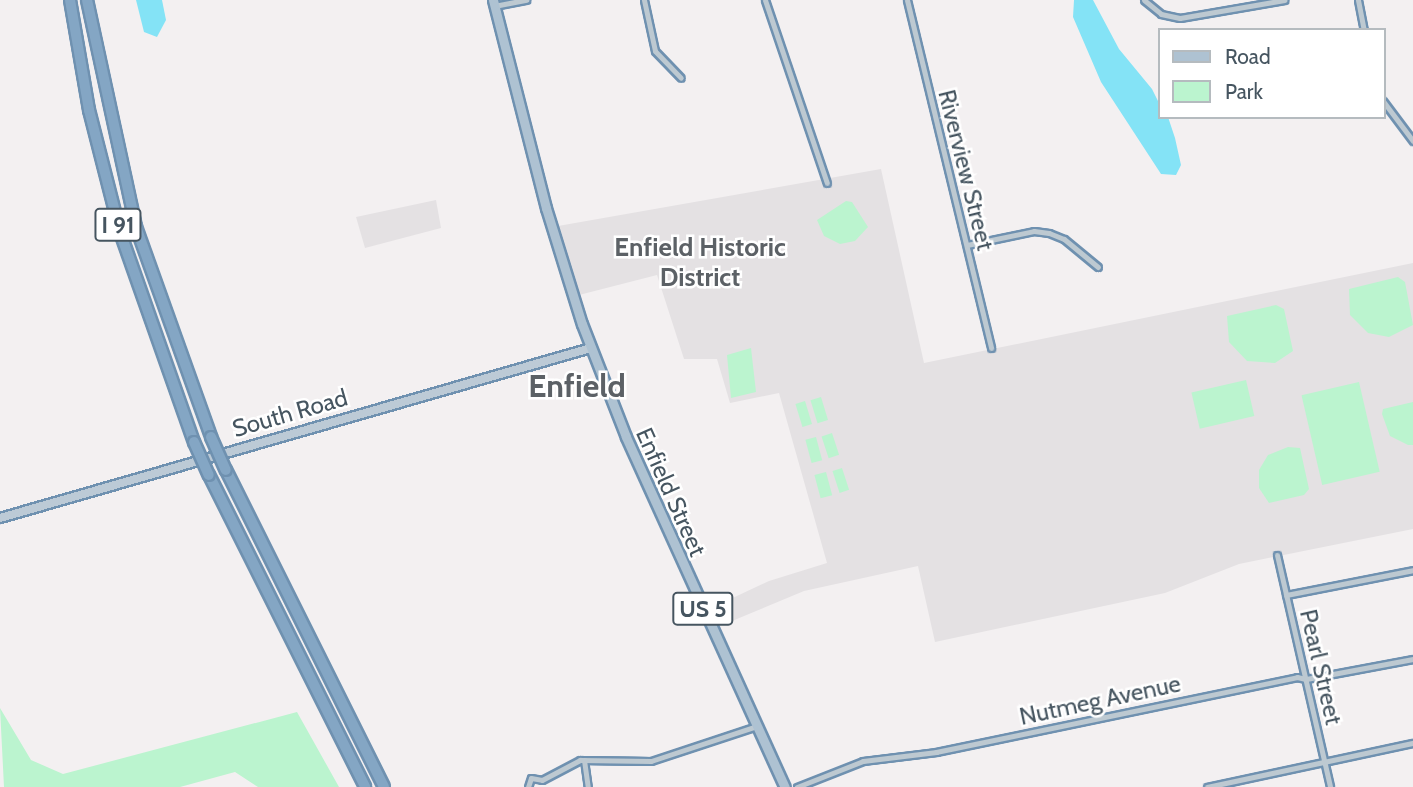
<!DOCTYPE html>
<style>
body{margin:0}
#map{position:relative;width:1413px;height:787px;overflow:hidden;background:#f3f0f1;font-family:Cabin,sans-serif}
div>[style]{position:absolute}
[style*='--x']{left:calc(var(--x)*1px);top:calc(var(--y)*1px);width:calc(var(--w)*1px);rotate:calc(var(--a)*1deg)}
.education>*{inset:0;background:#e4e1e3}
.green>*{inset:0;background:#bbf4cf;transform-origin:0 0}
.water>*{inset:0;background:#84e3f6}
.roads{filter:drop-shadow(2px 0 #6f91b0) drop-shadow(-2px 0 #6f91b0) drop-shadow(0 2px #6f91b0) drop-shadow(0 -2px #6f91b0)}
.street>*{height:5px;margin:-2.5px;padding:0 2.5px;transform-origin:2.5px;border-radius:2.5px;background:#bdc9d1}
.secondary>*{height:8px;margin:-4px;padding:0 4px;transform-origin:4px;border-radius:4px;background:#bccad6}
.primary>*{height:9px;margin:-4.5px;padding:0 4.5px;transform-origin:4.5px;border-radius:4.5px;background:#aec2d2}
.highway>*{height:10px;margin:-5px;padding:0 5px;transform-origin:5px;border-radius:5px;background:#84a6c4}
.bridges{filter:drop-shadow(2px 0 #6f91b0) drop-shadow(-2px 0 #6f91b0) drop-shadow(0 2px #6f91b0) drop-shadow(0 -2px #6f91b0)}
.highway-bridge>*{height:10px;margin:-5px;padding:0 5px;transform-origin:5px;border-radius:5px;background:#84a6c4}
span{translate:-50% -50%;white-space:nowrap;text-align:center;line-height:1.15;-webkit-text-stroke:5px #fff;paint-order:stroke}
.shield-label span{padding:2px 5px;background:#fff;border:2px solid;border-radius:5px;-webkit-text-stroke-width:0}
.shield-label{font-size:23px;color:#465560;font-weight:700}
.street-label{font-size:24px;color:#465560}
.neighbourhood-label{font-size:26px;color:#5c6166;font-weight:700}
.district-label{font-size:32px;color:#5c6166;font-weight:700}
.legend{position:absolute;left:1158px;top:28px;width:228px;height:91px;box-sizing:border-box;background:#fff;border:2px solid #b5bbbf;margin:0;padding:9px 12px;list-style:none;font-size:21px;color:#465560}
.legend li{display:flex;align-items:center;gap:14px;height:35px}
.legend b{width:35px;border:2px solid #b5bbbf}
</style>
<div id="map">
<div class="education">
<div style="clip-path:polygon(881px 169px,924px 363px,1413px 263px,1413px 529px,1239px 564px,1165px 593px,935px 642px,918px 566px,804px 591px,732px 621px,722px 603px,769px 581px,827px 563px,779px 393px,730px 403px,717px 359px,684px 359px,657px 275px,579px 295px,558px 226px)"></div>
<div style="clip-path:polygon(436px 200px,441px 228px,365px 248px,356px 217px)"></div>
</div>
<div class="green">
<div style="clip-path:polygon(846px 201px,852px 202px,868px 227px,855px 241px,840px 244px,824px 236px,817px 220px)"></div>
<div style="clip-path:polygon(1398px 277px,1405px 282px,1413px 325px,1389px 337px,1368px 333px,1350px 315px,1349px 289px)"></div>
<div style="clip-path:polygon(1276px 305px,1284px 309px,1293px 351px,1275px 363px,1247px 361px,1229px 342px,1227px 316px)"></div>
<div style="clip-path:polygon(751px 348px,756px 392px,731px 398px,727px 355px)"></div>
<div style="left:1246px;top:380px;width:37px;height:56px;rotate:77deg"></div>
<div style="left:1359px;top:382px;width:92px;height:59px;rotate:77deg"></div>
<div style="left:821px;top:397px;width:24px;height:11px;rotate:73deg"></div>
<div style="left:805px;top:401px;width:24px;height:10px;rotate:73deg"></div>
<div style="clip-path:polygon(1413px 402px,1413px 445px,1408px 445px,1390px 436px,1382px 414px,1383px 409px)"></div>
<div style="left:832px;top:433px;width:23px;height:11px;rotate:72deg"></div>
<div style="left:816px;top:437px;width:24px;height:11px;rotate:75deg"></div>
<div style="clip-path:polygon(1288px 447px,1300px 448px,1309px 489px,1304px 495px,1269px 503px,1259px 488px,1259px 470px,1268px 455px)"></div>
<div style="left:842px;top:468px;width:23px;height:10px;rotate:72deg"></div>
<div style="left:826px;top:472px;width:24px;height:12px;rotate:75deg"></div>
<div style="clip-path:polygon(0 708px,31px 760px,63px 774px,297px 712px,339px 787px,258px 787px,235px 772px,180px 787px,4px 787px)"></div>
</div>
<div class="water">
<div style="clip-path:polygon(136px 0,162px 0,166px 20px,157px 37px,144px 32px)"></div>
<div style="clip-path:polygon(1074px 0,1093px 0,1119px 49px,1152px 89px,1159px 103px,1159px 117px,1168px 117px,1175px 138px,1181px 165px,1176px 175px,1161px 174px,1101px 82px,1073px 17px)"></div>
</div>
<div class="roads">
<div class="street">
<div style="--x:644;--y:0;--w:52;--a:77.8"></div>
<div style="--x:655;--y:51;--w:37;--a:46"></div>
<div style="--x:765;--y:0;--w:193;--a:71.3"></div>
<div style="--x:907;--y:0;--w:358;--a:76.4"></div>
<div style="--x:1144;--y:0;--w:22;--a:39"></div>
<div style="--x:1161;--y:14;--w:19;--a:12"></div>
<div style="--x:1180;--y:18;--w:106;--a:-9.8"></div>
<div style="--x:1358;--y:0;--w:31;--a:79"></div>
<div style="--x:494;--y:6;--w:33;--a:-11"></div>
<div style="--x:1383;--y:101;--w:50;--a:53.1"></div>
<div style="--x:967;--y:245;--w:68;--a:-11.8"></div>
<div style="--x:1034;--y:231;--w:15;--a:8"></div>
<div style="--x:1049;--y:233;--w:16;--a:22"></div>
<div style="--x:1064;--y:239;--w:44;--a:39.5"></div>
<div style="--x:1277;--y:555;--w:238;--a:77.1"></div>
<div style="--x:1286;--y:595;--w:129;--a:-11.1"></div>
<div style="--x:584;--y:760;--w:27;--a:82"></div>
<div style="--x:528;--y:787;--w:9;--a:-72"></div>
<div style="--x:531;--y:778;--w:11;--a:10"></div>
<div style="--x:542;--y:780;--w:43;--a:-27.8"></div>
<div style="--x:580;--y:760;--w:71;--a:0.8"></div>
<div style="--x:651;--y:761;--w:112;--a:-18.3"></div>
<div style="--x:797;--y:787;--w:71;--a:-21.5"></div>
<div style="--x:863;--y:761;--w:74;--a:-7"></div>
<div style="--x:936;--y:752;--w:369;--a:-11.7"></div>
<div style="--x:1297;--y:677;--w:9;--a:13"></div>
<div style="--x:1306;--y:679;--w:109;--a:-10.6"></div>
<div style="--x:1207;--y:787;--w:211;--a:-12.1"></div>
</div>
<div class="secondary">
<div style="--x:0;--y:518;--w:615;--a:-16.05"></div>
</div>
<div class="primary">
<div style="--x:493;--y:0;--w:215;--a:75.7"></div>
<div style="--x:546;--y:208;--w:121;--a:72.8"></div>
<div style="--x:582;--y:324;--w:121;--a:68.7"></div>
<div style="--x:626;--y:437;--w:384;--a:65.6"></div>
</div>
<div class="highway">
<div style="--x:70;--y:0;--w:112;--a:80.2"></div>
<div style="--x:89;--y:110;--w:126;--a:75.7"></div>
<div style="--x:120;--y:232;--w:223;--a:70.6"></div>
<div style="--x:87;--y:0;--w:232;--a:77.8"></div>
<div style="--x:136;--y:227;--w:223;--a:70.3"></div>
<div style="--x:226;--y:470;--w:354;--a:63.5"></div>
<div style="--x:209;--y:475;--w:349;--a:63.4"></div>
</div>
</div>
<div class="bridges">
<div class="highway-bridge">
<div style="--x:211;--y:437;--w:36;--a:66"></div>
<div style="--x:194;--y:442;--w:36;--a:66"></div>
</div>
</div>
<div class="shield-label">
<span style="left:118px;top:225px">I 91</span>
<span style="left:703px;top:609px">US 5</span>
</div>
<div class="street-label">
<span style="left:966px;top:170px;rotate:76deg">Riverview Street</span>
<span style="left:290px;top:413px;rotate:-16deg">South Road</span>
<span style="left:671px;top:492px;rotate:66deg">Enfield Street</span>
<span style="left:1321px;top:667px;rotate:77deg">Pearl Street</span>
<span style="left:1100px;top:700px;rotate:-12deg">Nutmeg Avenue</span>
</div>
<div class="neighbourhood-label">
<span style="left:700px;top:263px">Enfield Historic<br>District</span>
</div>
<div class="district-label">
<span style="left:577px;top:386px">Enfield</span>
</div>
<ul class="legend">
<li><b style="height:9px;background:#aec2d2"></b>Road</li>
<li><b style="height:19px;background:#bbf4cf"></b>Park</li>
</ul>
</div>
